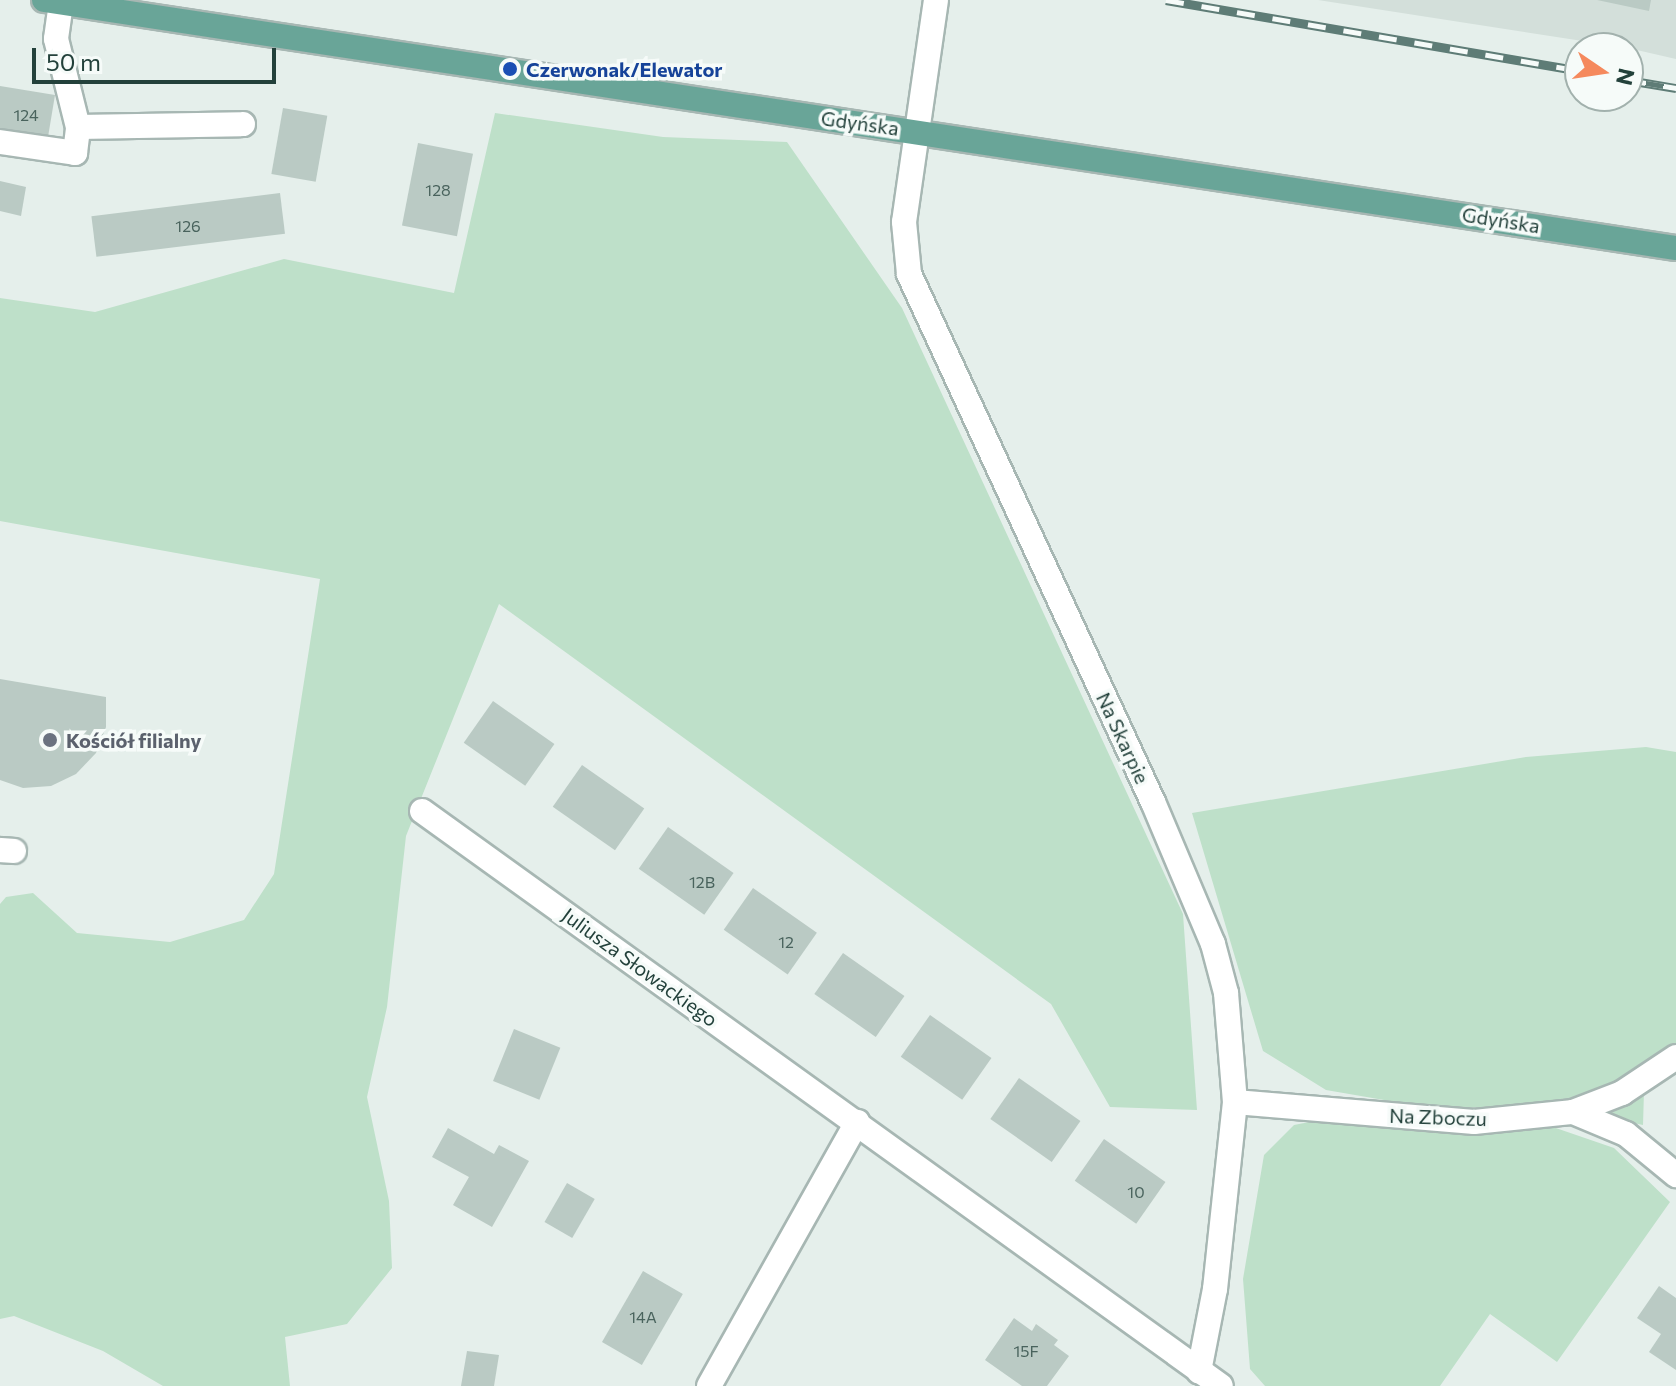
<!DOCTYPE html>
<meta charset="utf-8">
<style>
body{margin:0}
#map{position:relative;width:1676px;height:1386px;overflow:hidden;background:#e5efeb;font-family:Commissioner,sans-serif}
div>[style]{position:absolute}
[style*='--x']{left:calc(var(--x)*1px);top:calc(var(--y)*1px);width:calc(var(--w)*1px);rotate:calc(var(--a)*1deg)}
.built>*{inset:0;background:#d3dfda}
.green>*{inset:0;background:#bee0c9}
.building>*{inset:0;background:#bacac4;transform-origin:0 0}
.roads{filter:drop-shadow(2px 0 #a7b7b3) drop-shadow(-2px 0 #a7b7b3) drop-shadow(0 2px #a7b7b3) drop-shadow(0 -2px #a7b7b3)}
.minor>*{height:24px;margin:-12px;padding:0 12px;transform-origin:12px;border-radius:12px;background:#fff}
.major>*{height:24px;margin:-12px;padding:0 12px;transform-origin:12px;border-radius:12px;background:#69a598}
.rail>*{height:9px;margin-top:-4.5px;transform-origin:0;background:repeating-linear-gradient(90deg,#f6fbf9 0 18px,#5e7c76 0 36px);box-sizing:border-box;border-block:2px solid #5e7c76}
.dots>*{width:22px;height:22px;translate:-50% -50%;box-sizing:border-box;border:4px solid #f6fbf9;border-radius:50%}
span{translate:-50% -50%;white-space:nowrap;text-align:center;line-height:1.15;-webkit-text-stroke:7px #f6fbf9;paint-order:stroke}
.number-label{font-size:16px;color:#49635d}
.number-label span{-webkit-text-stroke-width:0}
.transit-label{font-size:20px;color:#164399;font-weight:700}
.left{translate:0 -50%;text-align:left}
.street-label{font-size:20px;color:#23413b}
.worship-label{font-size:20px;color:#5b616d;font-weight:700}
.north{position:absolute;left:1564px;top:32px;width:80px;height:80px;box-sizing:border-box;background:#f6fbf9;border:2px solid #a2b1ad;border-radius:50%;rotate:103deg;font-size:22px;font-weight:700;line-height:32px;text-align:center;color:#23413b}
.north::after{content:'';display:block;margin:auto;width:28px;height:36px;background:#f5895d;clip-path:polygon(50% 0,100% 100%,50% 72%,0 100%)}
.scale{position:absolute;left:32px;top:48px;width:244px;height:36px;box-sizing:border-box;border:4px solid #23413b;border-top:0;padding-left:10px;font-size:24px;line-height:28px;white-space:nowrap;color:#23413b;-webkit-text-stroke:6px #f6fbf9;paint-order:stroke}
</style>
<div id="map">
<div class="built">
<div style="clip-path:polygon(1318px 0,1676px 0,1676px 59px,1628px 48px)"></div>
</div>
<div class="green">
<div style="clip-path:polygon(495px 113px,663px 137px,787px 142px,902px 308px,1183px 914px,1197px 1110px,1110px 1107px,1051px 1004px,499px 604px,406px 836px,387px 1007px,367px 1097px,389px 1201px,392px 1268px,347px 1324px,285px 1337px,290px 1386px,163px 1386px,103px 1351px,14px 1316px,0 1319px,0 904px,6px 897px,33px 893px,77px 933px,170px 942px,244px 920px,274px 874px,320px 579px,0 521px,0 298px,95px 312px,284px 259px,454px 293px)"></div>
<div style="clip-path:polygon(1646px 747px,1676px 752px,1676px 1071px,1644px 1092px,1643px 1125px,1535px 1103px,1442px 1110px,1326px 1090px,1263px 1051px,1192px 813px,1526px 757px)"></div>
<div style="clip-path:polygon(1345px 1115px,1448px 1133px,1550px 1126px,1614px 1148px,1670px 1202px,1557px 1362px,1490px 1314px,1440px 1386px,1265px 1386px,1250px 1369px,1243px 1279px,1264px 1155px,1294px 1125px)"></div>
</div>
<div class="building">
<div style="clip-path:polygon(1597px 0,1651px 0,1649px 11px)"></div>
<div style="clip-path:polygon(0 86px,55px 95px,47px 143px,0 136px)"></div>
<div style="left:283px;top:108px;width:45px;height:67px;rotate:10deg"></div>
<div style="left:418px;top:143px;width:56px;height:84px;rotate:11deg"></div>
<div style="clip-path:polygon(0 181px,26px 187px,21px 216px,0 211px)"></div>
<div style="left:280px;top:193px;width:41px;height:190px;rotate:83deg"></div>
<div style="clip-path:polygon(0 679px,106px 697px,106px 727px,96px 753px,76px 774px,51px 786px,23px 788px,0 780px)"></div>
<div style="left:493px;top:701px;width:75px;height:51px;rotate:35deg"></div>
<div style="left:582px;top:765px;width:76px;height:51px;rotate:35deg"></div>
<div style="left:668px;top:827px;width:80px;height:51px;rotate:35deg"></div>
<div style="left:753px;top:888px;width:78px;height:51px;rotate:35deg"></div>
<div style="left:843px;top:953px;width:75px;height:50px;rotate:35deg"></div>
<div style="left:930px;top:1015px;width:75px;height:51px;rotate:35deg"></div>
<div style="left:514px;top:1029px;width:50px;height:56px;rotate:22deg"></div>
<div style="left:1019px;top:1078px;width:75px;height:50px;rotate:35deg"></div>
<div style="clip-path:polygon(448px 1128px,494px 1154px,499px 1145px,529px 1161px,492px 1227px,453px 1205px,469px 1177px,432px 1157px)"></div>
<div style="left:1104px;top:1139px;width:75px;height:51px;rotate:35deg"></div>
<div style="left:567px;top:1183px;width:32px;height:45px;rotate:30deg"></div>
<div style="left:643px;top:1271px;width:46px;height:82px;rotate:30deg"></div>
<div style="clip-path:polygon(1659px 1286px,1676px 1298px,1676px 1370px,1649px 1352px,1661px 1334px,1637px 1318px)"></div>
<div style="clip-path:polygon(1014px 1318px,1032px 1331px,1036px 1324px,1058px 1340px,1054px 1345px,1069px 1356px,1047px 1386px,1022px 1386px,985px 1360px)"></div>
<div style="clip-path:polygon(467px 1351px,499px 1355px,494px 1386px,461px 1386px)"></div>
</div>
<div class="roads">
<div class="minor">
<div style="--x:936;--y:0;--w:224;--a:98.2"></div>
<div style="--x:904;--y:222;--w:52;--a:84.5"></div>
<div style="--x:909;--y:274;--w:582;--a:65.2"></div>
<div style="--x:1153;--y:802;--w:154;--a:67.1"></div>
<div style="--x:1213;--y:944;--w:51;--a:75.1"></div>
<div style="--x:1226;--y:993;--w:109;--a:85.3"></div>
<div style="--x:1235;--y:1102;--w:188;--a:96.1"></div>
<div style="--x:1215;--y:1289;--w:84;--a:101"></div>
<div style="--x:61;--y:3;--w:36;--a:98"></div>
<div style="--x:56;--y:39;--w:91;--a:76"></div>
<div style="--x:78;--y:127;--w:165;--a:-1"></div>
<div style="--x:0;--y:142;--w:76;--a:8.3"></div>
<div style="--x:75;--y:153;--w:26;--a:-83"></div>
<div style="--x:422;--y:811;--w:984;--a:35.74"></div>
<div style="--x:0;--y:850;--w:14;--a:4"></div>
<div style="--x:1235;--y:1102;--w:240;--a:4.8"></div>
<div style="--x:1474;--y:1122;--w:100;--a:-5.8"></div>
<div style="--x:1573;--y:1112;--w:53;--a:-21.2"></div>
<div style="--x:1622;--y:1093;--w:65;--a:-33.7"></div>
<div style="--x:1573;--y:1112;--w:57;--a:22.5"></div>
<div style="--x:1626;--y:1134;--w:65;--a:39.4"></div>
<div style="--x:709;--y:1386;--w:303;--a:-60.7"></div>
</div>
<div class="major">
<div style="--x:44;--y:0;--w:1651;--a:8.64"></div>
</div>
</div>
<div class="rail">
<div style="--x:1166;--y:0;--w:420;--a:9.7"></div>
<div style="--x:1628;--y:80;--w:49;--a:9.5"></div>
</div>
<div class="dots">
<div style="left:510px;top:69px;background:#1a4fb4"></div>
<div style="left:50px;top:740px;background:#6b7280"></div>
</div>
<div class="number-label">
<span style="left:26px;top:115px">124</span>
<span style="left:438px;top:190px">128</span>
<span style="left:188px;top:226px">126</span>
<span style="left:702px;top:882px">12B</span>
<span style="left:786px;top:942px">12</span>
<span style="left:1136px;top:1192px">10</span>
<span style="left:643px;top:1317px">14A</span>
<span style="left:1026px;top:1351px">15F</span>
</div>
<div class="transit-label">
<span class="left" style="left:526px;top:69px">Czerwonak/Elewator</span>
</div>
<div class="street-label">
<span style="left:860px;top:123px;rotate:8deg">Gdyńska</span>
<span style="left:1501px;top:220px;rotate:9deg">Gdyńska</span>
<span style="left:1123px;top:738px;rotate:65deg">Na Skarpie</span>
<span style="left:640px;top:967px;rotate:36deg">Juliusza Słowackiego</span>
<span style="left:1438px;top:1117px;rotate:2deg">Na Zboczu</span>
</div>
<div class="worship-label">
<span class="left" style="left:66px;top:740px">Kościół filialny</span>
</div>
<div class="north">N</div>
<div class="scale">50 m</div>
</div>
